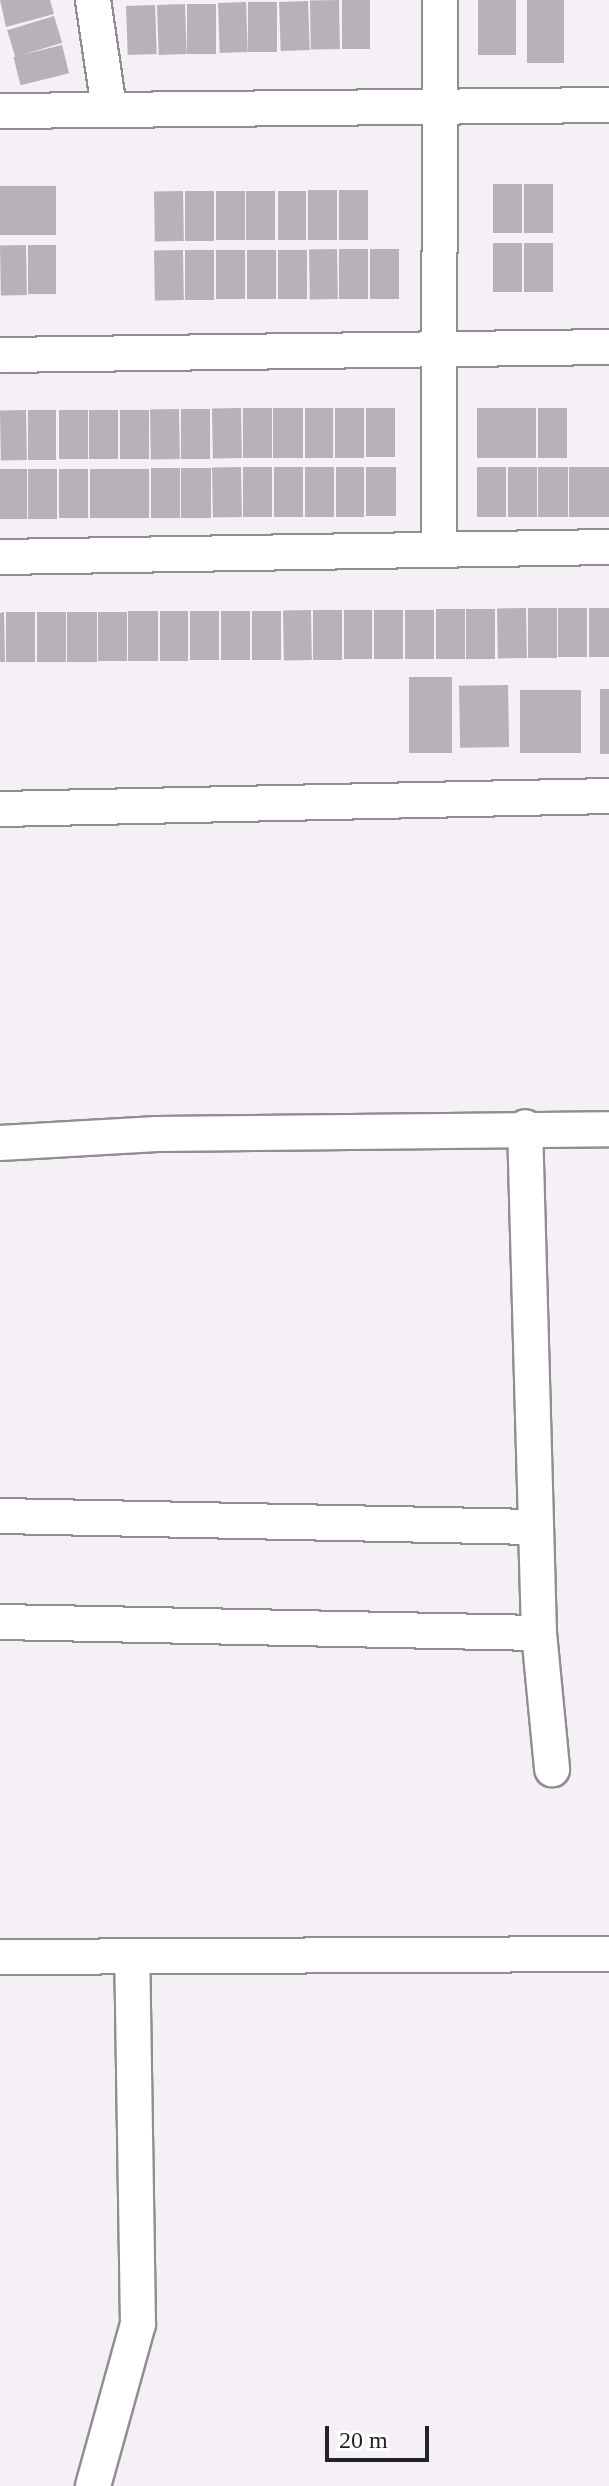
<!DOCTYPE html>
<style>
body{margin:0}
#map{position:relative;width:609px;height:2486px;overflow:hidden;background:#f4f0f5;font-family:"Times New Roman",serif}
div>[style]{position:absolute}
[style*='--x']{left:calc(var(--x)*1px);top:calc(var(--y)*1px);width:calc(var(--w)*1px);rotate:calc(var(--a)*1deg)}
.building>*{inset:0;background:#b6b2b7;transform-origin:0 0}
.roads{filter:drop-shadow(2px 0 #918e92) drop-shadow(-2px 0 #918e92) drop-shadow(0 2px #918e92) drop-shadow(0 -2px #918e92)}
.minor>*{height:34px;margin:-17px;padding:0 17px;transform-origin:17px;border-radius:17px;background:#fff}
span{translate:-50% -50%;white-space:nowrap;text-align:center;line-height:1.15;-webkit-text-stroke:8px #fff;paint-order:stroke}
.scale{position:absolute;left:325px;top:2426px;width:104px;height:36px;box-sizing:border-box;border:4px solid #232224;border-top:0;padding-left:10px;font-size:24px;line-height:28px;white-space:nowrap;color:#232224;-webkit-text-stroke:6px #fff;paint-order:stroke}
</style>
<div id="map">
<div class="building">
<div style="clip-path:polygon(0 0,50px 0,54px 14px,6px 27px)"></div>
<div style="left:339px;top:0;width:49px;height:29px;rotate:89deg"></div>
<div style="left:342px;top:0;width:28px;height:49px"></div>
<div style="left:478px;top:0;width:38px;height:55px"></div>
<div style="left:527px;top:0;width:37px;height:63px"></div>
<div style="left:308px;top:1px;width:49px;height:29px;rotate:88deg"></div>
<div style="left:246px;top:2px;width:50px;height:28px;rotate:88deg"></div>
<div style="left:248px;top:2px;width:29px;height:50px"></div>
<div style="left:185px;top:4px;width:50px;height:28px;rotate:88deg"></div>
<div style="left:187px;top:4px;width:29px;height:50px"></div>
<div style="left:155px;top:5px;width:49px;height:29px;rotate:88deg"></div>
<div style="left:54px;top:16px;width:28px;height:49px;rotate:73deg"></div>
<div style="left:62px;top:45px;width:29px;height:50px;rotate:76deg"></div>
<div style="left:493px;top:184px;width:29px;height:49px"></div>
<div style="left:524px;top:184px;width:29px;height:49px"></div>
<div style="left:56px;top:186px;width:49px;height:56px;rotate:90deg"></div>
<div style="left:337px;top:190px;width:50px;height:29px;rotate:90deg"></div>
<div style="left:339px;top:190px;width:29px;height:50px"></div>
<div style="left:183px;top:191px;width:50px;height:29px;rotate:89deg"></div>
<div style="left:185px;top:191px;width:29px;height:50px"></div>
<div style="left:216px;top:191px;width:29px;height:49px"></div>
<div style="left:246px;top:191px;width:29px;height:49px"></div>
<div style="left:278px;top:191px;width:28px;height:49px"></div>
<div style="left:493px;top:243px;width:29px;height:49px"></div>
<div style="left:524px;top:243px;width:29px;height:49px"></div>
<div style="left:26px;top:245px;width:50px;height:26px;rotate:89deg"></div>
<div style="left:28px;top:245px;width:28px;height:49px"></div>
<div style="left:337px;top:249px;width:50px;height:28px;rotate:89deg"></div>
<div style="left:339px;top:249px;width:29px;height:50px"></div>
<div style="left:370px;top:249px;width:29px;height:50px"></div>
<div style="left:183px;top:250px;width:50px;height:29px;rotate:89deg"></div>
<div style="left:185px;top:250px;width:29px;height:50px"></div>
<div style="left:216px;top:250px;width:29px;height:49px"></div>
<div style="left:247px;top:250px;width:29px;height:49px"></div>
<div style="left:278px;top:250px;width:29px;height:49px"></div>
<div style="left:241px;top:408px;width:50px;height:29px;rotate:89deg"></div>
<div style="left:243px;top:408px;width:29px;height:50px"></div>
<div style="left:273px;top:408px;width:30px;height:50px"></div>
<div style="left:305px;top:408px;width:28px;height:50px"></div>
<div style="left:335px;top:408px;width:29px;height:50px"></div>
<div style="left:366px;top:408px;width:29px;height:49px"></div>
<div style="left:477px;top:408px;width:59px;height:50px"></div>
<div style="left:538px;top:408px;width:29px;height:50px"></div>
<div style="left:179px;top:409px;width:50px;height:29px;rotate:89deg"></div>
<div style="left:181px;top:409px;width:29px;height:50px"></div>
<div style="left:26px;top:410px;width:50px;height:26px;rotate:89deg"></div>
<div style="left:28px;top:410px;width:28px;height:50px"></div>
<div style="left:59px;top:410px;width:29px;height:49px"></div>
<div style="left:89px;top:410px;width:29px;height:49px"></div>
<div style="left:120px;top:410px;width:29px;height:49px"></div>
<div style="left:241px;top:467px;width:50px;height:29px;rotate:89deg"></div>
<div style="left:243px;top:467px;width:29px;height:50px"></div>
<div style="left:274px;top:467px;width:29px;height:50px"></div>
<div style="left:305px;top:467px;width:29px;height:50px"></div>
<div style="left:336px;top:467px;width:28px;height:50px"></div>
<div style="left:366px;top:467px;width:30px;height:49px"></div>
<div style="left:477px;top:467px;width:29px;height:50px"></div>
<div style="left:508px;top:467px;width:29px;height:50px"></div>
<div style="left:538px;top:467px;width:30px;height:50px"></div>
<div style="left:569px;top:467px;width:40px;height:50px"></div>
<div style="left:180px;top:468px;width:50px;height:29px;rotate:90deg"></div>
<div style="left:181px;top:468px;width:30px;height:50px"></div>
<div style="left:27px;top:469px;width:50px;height:27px;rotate:90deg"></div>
<div style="left:28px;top:469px;width:29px;height:50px"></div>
<div style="left:59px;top:469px;width:29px;height:49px"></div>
<div style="left:90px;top:469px;width:59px;height:49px"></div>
<div style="left:526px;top:608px;width:50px;height:29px;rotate:89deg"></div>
<div style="left:528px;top:608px;width:29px;height:50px"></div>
<div style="left:558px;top:608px;width:29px;height:49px"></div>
<div style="left:589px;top:608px;width:20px;height:49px"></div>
<div style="left:465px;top:609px;width:50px;height:29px;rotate:90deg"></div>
<div style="left:466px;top:609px;width:29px;height:50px"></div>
<div style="left:311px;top:610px;width:50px;height:28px;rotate:89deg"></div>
<div style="left:313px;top:610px;width:29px;height:50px"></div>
<div style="left:344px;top:610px;width:28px;height:49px"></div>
<div style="left:374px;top:610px;width:29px;height:49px"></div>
<div style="left:405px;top:610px;width:29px;height:49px"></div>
<div style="left:158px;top:611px;width:50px;height:30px;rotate:90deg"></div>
<div style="left:160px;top:611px;width:28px;height:50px"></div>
<div style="left:190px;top:611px;width:29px;height:49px"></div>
<div style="left:221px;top:611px;width:29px;height:49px"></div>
<div style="left:252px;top:611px;width:29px;height:49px"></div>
<div style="clip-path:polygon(4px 612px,5px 662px,0 662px,0 613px)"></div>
<div style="left:6px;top:612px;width:29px;height:50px"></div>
<div style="left:37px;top:612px;width:29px;height:50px"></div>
<div style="left:67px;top:612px;width:30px;height:50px"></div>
<div style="left:98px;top:612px;width:29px;height:49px"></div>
<div style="left:409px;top:677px;width:43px;height:76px"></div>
<div style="left:508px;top:685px;width:62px;height:49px;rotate:89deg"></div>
<div style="left:600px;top:689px;width:9px;height:65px"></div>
<div style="left:520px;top:690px;width:61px;height:63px"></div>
</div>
<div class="roads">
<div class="minor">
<div style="--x:93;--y:0;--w:110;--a:81.6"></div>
<div style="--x:0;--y:111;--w:609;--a:-0.56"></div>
<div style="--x:0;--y:355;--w:609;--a:-0.75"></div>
<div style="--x:439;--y:548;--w:548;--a:-89.9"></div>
<div style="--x:0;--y:557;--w:609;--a:-0.94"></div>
<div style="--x:0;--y:809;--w:609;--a:-1.22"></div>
<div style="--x:0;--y:1143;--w:157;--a:-3.3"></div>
<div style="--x:157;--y:1134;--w:452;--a:-0.6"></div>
<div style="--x:0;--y:1516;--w:533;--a:1.18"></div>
<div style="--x:0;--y:1622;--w:539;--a:1.17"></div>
<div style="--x:539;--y:1633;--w:506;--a:-91.58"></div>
<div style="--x:539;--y:1633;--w:137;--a:84.5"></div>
<div style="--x:0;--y:1957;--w:609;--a:-0.28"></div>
<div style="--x:93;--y:2486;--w:168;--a:-74.5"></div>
<div style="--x:138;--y:2324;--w:368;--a:-90.9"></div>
</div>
</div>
<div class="scale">20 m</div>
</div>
